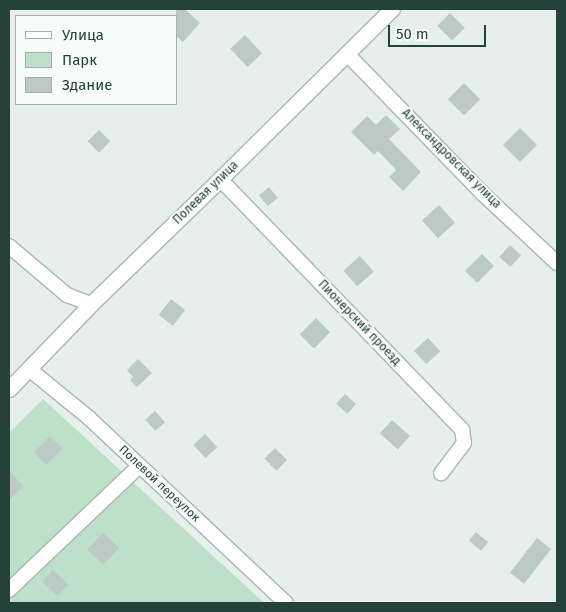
<!DOCTYPE html>
<meta charset="utf-8">
<style>
body{margin:0}
#map{position:relative;width:566px;height:612px;overflow:hidden;background:#e6efeb;font-family:"Fira Sans",sans-serif}
div>[style]{position:absolute}
[style*='--x']{left:calc(var(--x)*1px);top:calc(var(--y)*1px);width:calc(var(--w)*1px);rotate:calc(var(--a)*1deg)}
.green>*{inset:0;background:#bfe0c8}
.building>*{inset:0;background:#bbcac4;transform-origin:0 0}
.roads{filter:drop-shadow(1px 0 #a8b8b2) drop-shadow(-1px 0 #a8b8b2) drop-shadow(0 1px #a8b8b2) drop-shadow(0 -1px #a8b8b2)}
.street>*{height:14px;margin:-7px;padding:0 7px;transform-origin:7px;border-radius:7px;background:#fff}
.secondary>*{height:15px;margin:-7.5px;padding:0 7.5px;transform-origin:7.5px;border-radius:7.5px;background:#fff}
span{translate:-50% -50%;white-space:nowrap;text-align:center;line-height:1.15;-webkit-text-stroke:4px #f7fbf9;paint-order:stroke}
.street-label{font-size:12px;color:#24423a}
.frame{position:absolute;inset:0;border:10px solid #24423a;pointer-events:none}
.legend{position:absolute;left:15px;top:15px;width:162px;height:90px;box-sizing:border-box;background:#f7fbf9;border:1px solid #a3b1ad;margin:0;padding:6px 9px;list-style:none;font-size:15px;color:#24423a}
.legend li{display:flex;align-items:center;gap:10px;height:25px}
.legend b{width:25px;border:1px solid #a3b1ad}
.scale{position:absolute;left:388px;top:25px;width:98px;height:22px;box-sizing:border-box;border:2px solid #24423a;border-top:0;padding-left:6px;font-size:15px;line-height:18px;white-space:nowrap;color:#24423a;-webkit-text-stroke:4px #f7fbf9;paint-order:stroke}
</style>
<div id="map">
<div class="green">
<div style="clip-path:polygon(43px 399px,264px 603px,9px 603px,9px 433px)"></div>
</div>
<div class="building">
<div style="clip-path:polygon(176px 9px,185px 9px,200px 23px,183px 42px,176px 36px)"></div>
<div style="left:450px;top:13px;width:21px;height:18px;rotate:45deg"></div>
<div style="left:245px;top:35px;width:25px;height:20px;rotate:47deg"></div>
<div style="left:464px;top:83px;width:23px;height:23px;rotate:45deg"></div>
<div style="clip-path:polygon(386px 115px,400px 129px,389px 139px,421px 172px,403px 191px,389px 177px,396px 170px,378px 151px,374px 155px,351px 132px,367px 116px,376px 125px)"></div>
<div style="left:520px;top:128px;width:24px;height:24px;rotate:45deg"></div>
<div style="left:99px;top:130px;width:16px;height:16px;rotate:45deg"></div>
<div style="left:269px;top:187px;width:14px;height:13px;rotate:51deg"></div>
<div style="left:439px;top:205px;width:24px;height:23px;rotate:48deg"></div>
<div style="left:510px;top:245px;width:15px;height:16px;rotate:42deg"></div>
<div style="left:482px;top:254px;width:17px;height:24px;rotate:45deg"></div>
<div style="left:360px;top:256px;width:21px;height:22px;rotate:49deg"></div>
<div style="left:171px;top:299px;width:18px;height:20px;rotate:38deg"></div>
<div style="left:316px;top:318px;width:20px;height:23px;rotate:45deg"></div>
<div style="left:428px;top:338px;width:18px;height:19px;rotate:47deg"></div>
<div style="clip-path:polygon(138px 359px,152px 373px,137px 387px,130px 380px,133px 377px,127px 370px)"></div>
<div style="left:345px;top:394px;width:15px;height:13px;rotate:42deg"></div>
<div style="left:155px;top:411px;width:15px;height:13px;rotate:48deg"></div>
<div style="left:392px;top:420px;width:24px;height:18px;rotate:42deg"></div>
<div style="left:205px;top:434px;width:18px;height:16px;rotate:47deg"></div>
<div style="left:50px;top:436px;width:18px;height:23px;rotate:45deg"></div>
<div style="left:275px;top:448px;width:17px;height:15px;rotate:45deg"></div>
<div style="clip-path:polygon(9px 470px,23px 486px,9px 500px)"></div>
<div style="left:476px;top:532px;width:16px;height:11px;rotate:40deg"></div>
<div style="left:103px;top:533px;width:22px;height:23px;rotate:43deg"></div>
<div style="left:537px;top:538px;width:18px;height:44px;rotate:38deg"></div>
<div style="left:53px;top:570px;width:21px;height:16px;rotate:43deg"></div>
</div>
<div class="roads">
<div class="street">
<div style="--x:347;--y:54;--w:194;--a:45.8"></div>
<div style="--x:482;--y:193;--w:103;--a:43"></div>
<div style="--x:220;--y:179;--w:349;--a:46"></div>
<div style="--x:462;--y:430;--w:13;--a:81"></div>
<div style="--x:464;--y:443;--w:38;--a:127"></div>
<div style="--x:9;--y:246;--w:76;--a:40.2"></div>
<div style="--x:67;--y:295;--w:26;--a:21"></div>
<div style="--x:29;--y:369;--w:77;--a:39.2"></div>
<div style="--x:89;--y:418;--w:270;--a:43.2"></div>
<div style="--x:9;--y:590;--w:180;--a:-43.6"></div>
</div>
<div class="secondary">
<div style="--x:9;--y:389;--w:118;--a:-46"></div>
<div style="--x:91;--y:304;--w:180;--a:-44.1"></div>
<div style="--x:220;--y:179;--w:242;--a:-44.7"></div>
</div>
</div>
<div class="street-label">
<span style="left:451px;top:159px;rotate:45deg">Александровская улица</span>
<span style="left:206px;top:193px;rotate:-44deg">Полевая улица</span>
<span style="left:359px;top:323px;rotate:46deg">Пионерский проезд</span>
<span style="left:159px;top:484px;rotate:43deg">Полевой переулок</span>
</div>
<div class="frame"></div>
<ul class="legend">
<li><b style="height:6px;background:#fff"></b>Улица</li>
<li><b style="height:14px;background:#bfe0c8"></b>Парк</li>
<li><b style="height:14px;background:#bbcac4"></b>Здание</li>
</ul>
<div class="scale">50 m</div>
</div>
